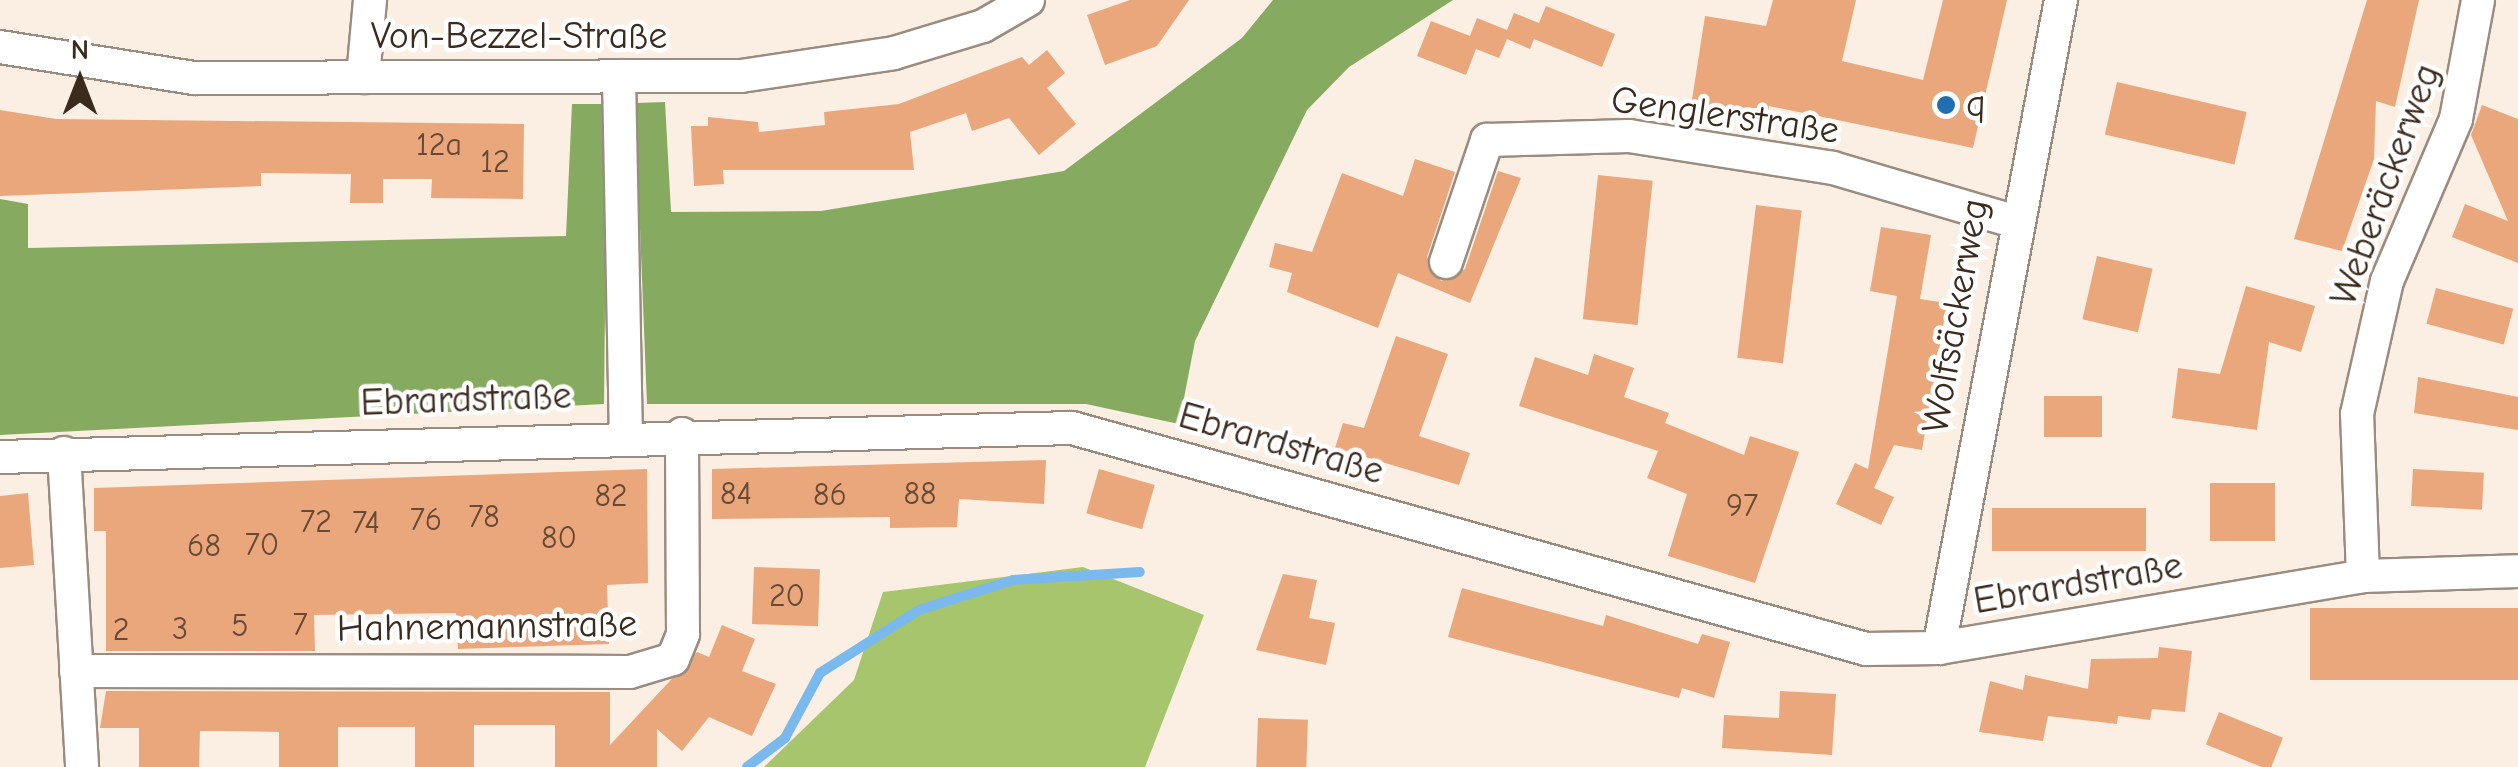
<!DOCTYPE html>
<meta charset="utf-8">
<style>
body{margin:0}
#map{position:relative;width:2518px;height:767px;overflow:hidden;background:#faefe2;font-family:"Comic Neue",sans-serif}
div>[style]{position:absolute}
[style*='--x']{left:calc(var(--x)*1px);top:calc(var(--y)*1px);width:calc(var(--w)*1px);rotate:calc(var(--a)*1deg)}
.green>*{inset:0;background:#a7c56d}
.forest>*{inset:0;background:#85aa60}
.stream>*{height:10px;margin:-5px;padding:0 5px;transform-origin:5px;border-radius:5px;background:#7ab9ee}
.building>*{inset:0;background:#eaa77c;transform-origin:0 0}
.roads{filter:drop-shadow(2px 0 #9a8c80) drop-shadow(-2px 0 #9a8c80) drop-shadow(0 2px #9a8c80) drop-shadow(0 -2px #9a8c80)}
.street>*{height:32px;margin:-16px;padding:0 16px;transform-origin:16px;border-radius:16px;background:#fff}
.dots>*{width:28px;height:28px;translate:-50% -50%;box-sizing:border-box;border:5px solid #fff;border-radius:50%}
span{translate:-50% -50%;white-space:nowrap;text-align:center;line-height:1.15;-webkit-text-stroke:9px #fff;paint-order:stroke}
.number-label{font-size:32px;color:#674936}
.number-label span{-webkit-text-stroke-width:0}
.street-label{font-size:38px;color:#3b2a1e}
.poi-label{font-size:38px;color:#3b2a1e}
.left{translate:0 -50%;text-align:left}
.north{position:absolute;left:30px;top:30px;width:100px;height:100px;-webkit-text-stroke:8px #fff;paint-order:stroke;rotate:0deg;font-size:28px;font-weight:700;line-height:40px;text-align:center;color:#3b2a1e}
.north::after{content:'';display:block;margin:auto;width:35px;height:45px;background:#3b2a1e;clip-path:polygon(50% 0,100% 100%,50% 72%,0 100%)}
</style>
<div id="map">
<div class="green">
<div style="clip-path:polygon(1083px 567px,1204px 615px,1145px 767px,764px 767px,854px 680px,883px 592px)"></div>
</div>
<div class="forest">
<div style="clip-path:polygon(1273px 0,1453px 0,1349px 67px,1307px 110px,1195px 341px,1179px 424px,1086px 404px,647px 404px,635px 103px,665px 102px,671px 212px,821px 211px,1064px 171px,1242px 38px)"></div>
<div style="clip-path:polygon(572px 104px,607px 104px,604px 404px,0 435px,0 199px,28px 204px,28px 248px,566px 236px)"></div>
</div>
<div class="stream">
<div style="--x:747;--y:767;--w:48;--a:-37.3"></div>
<div style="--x:785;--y:738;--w:74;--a:-61.7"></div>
<div style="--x:820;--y:673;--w:117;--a:-32.5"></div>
<div style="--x:919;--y:610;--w:99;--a:-17.7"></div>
<div style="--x:1013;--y:580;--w:127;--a:-3.6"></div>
</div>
<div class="building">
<div style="clip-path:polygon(1130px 0,1189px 0,1157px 46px,1105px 65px,1087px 15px)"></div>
<div style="clip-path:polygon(1773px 0,1856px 0,1842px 61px,1923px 80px,1943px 0,2007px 0,1973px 148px,1769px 106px,1767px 118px,1691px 106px,1705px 16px,1766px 26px)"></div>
<div style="clip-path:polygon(2367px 0,2419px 0,2395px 107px,2376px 101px,2374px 159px,2342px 251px,2294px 239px)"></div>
<div style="clip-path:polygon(1546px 6px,1615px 34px,1602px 67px,1534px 39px,1530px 49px,1507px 39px,1499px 58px,1476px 49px,1466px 75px,1417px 56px,1431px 21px,1470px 36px,1477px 18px,1507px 30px,1514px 13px,1539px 23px)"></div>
<div style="clip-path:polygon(1047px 50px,1065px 73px,1047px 88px,1076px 124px,1039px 155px,1009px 118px,972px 131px,966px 113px,910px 132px,914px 170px,723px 170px,724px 184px,694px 186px,691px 126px,708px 126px,708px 117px,758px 122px,759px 132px,825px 125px,824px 112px,899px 104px,1022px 57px,1029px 65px)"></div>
<div style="left:2117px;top:82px;width:133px;height:54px;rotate:13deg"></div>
<div style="clip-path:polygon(2482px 105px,2518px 119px,2518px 263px,2452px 237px,2465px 204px,2508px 221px,2471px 135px)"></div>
<div style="clip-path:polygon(0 110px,56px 119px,524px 124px,523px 199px,431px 198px,432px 179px,383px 179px,383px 203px,350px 203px,351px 174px,261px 173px,261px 186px,0 196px)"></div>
<div style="clip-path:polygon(1415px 159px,1455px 172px,1427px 257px,1441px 281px,1465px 269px,1498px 171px,1521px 178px,1470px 303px,1398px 273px,1378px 328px,1287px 292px,1292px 273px,1269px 267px,1275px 243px,1312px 252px,1342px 173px,1403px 196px)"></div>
<div style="left:1598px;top:175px;width:55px;height:145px;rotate:6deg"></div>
<div style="left:1756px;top:205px;width:46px;height:154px;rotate:7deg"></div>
<div style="clip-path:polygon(1881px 227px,1931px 235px,1920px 299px,1947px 303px,1922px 450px,1894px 445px,1874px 488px,1894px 497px,1881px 525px,1836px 504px,1855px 463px,1868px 469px,1897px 296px,1870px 291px)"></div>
<div style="left:2097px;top:256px;width:57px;height:65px;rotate:13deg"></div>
<div style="clip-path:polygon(2246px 286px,2315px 306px,2301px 352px,2269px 342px,2257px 430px,2172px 418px,2178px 368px,2220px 374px)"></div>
<div style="left:2436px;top:288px;width:80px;height:37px;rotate:15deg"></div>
<div style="clip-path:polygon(1396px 336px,1448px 354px,1419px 436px,1470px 453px,1459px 485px,1335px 448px,1343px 423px,1364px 428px)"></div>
<div style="clip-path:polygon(1594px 354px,1634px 368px,1624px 397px,1669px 413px,1665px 423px,1744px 455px,1750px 436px,1799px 452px,1755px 583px,1668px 556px,1687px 494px,1647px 478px,1658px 451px,1519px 406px,1535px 357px,1588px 375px)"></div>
<div style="clip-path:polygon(2418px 377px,2518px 397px,2518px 430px,2414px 413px)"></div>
<div style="left:2044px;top:396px;width:58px;height:41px"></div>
<div style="clip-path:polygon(1046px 460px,1044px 504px,959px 499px,957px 527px,890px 528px,890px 517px,712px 519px,712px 469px)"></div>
<div style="clip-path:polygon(647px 469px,648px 583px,607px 585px,609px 644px,458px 649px,456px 613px,314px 615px,315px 651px,106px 651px,106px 531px,94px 531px,94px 488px)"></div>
<div style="left:1099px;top:469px;width:58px;height:46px;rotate:16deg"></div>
<div style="left:2413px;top:469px;width:71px;height:37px;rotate:3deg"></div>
<div style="left:2210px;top:483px;width:65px;height:58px"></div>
<div style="clip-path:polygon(28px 493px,34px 565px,0 568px,0 496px)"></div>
<div style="left:2146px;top:508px;width:43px;height:154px;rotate:90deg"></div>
<div style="left:754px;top:567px;width:66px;height:57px;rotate:2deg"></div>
<div style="clip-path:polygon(1283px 574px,1317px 580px,1309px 618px,1335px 623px,1326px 665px,1256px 650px)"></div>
<div style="clip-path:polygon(1462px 588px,1603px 626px,1606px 615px,1698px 644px,1702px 634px,1730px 642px,1714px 698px,1682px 688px,1679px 698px,1448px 637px)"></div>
<div style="left:2518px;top:608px;width:72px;height:208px;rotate:90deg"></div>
<div style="clip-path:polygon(722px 625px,755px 639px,742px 671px,776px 684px,752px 736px,709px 717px,682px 751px,657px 729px,657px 767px,555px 767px,555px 725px,474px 725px,474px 767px,415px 767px,415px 727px,338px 727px,338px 767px,279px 767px,279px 732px,226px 731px,200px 731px,199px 767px,139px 767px,139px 728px,100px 728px,106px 691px,610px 692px,610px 745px,697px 652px,709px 657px)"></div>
<div style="clip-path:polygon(2159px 647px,2192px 651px,2185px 712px,2152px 709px,2150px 720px,2118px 716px,2117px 724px,2048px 716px,2043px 741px,1979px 732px,1990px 681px,2023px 690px,2025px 675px,2088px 689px,2091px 659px,2158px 658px)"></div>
<div style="clip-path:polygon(1780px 691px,1836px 694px,1832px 755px,1722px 748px,1724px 715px,1779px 718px)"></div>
<div style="left:2219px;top:712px;width:69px;height:35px;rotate:22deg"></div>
<div style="left:1258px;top:718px;width:50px;height:49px;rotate:2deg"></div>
</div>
<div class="roads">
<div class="street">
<div style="--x:0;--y:47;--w:196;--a:9.1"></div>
<div style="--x:194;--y:78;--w:547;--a:-0.21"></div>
<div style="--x:741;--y:76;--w:155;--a:-8.5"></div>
<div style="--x:894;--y:53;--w:93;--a:-16.9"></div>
<div style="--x:983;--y:26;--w:52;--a:-30"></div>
<div style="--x:619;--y:76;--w:359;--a:88.9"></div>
<div style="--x:363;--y:77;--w:77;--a:-84.8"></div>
<div style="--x:1446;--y:262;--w:129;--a:-71.4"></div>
<div style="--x:1487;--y:140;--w:142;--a:-1.6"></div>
<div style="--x:1629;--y:136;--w:206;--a:8.9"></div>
<div style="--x:1833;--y:168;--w:188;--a:16.4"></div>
<div style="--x:64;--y:453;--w:315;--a:86.7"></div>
<div style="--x:0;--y:457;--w:1072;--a:-1.55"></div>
<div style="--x:1072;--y:428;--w:824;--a:15.55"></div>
<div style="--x:1866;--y:649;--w:73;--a:-0.8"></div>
<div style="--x:1939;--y:648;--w:430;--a:-9.6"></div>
<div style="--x:2363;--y:576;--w:155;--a:-1.8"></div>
<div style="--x:2363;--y:576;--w:162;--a:-92.1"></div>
<div style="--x:2357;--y:414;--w:136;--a:-77.3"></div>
<div style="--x:2387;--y:281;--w:176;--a:-66.9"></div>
<div style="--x:2456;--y:119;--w:121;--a:-79.5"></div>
<div style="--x:1939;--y:648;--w:659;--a:-79.34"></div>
<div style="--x:76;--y:671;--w:554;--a:0.1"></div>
<div style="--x:630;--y:672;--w:45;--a:-16.8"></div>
<div style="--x:673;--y:659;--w:27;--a:-68"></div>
<div style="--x:683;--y:634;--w:200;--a:-90.3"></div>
</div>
</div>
<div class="dots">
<div style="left:1946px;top:105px;background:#1f6fb2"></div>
</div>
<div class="number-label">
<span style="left:439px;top:145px">12a</span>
<span style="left:495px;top:162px">12</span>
<span style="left:736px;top:494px">84</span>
<span style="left:920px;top:494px">88</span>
<span style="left:830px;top:495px">86</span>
<span style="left:611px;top:496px">82</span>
<span style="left:1742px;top:506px">97</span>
<span style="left:484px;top:517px">78</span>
<span style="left:426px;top:520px">76</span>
<span style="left:316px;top:522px">72</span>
<span style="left:366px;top:523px">74</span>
<span style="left:559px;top:538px">80</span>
<span style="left:262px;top:545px">70</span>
<span style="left:204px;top:546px">68</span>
<span style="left:787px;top:596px">20</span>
<span style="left:300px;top:625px">7</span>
<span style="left:240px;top:626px">5</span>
<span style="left:180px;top:629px">3</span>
<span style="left:121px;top:630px">2</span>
</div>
<div class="street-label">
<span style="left:519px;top:37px">Von-Bezzel-Straße</span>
<span style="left:1725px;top:116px;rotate:8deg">Genglerstraße</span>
<span style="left:2386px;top:185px;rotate:-70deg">Weberäckerweg</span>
<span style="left:1956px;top:316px;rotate:-80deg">Wolfsäckerweg</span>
<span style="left:466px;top:400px;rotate:-2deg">Ebrardstraße</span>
<span style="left:1281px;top:444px;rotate:16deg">Ebrardstraße</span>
<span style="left:2078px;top:584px;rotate:-10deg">Ebrardstraße</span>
<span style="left:487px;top:627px;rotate:-1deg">Hahnemannstraße</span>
</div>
<div class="poi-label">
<span class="left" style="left:1966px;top:105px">q</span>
</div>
<div class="north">N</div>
</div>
